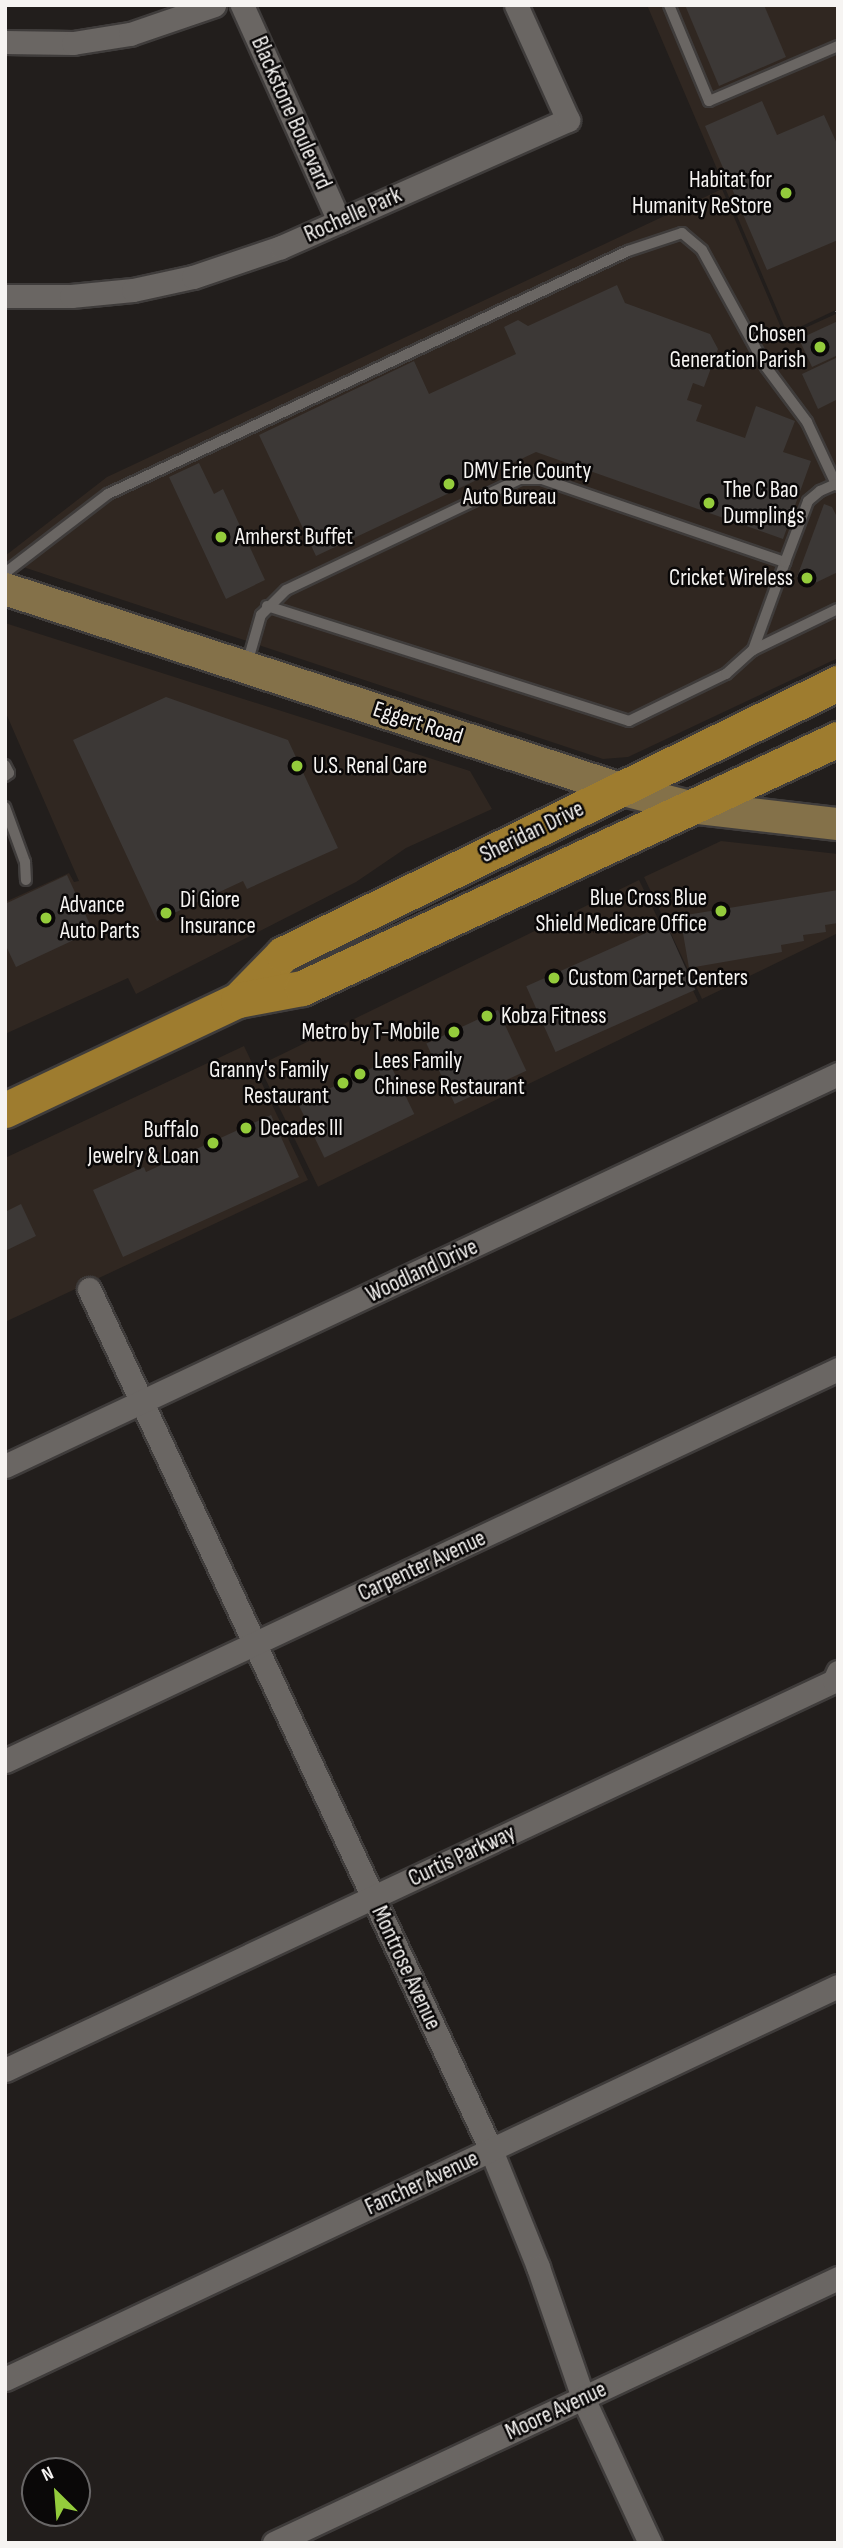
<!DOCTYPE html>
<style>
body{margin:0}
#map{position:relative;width:843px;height:2548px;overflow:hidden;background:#221e1c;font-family:"Sofia Sans Condensed",sans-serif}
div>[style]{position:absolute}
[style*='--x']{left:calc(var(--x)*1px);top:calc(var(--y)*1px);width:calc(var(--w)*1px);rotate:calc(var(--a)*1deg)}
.built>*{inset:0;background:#302721;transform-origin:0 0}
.building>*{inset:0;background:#3c3836;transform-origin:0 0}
.path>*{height:3.5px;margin-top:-1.75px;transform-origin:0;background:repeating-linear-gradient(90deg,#888583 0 3.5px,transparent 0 7px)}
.roads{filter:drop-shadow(2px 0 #3f3c3b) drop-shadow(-2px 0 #3f3c3b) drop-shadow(0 2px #3f3c3b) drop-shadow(0 -2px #3f3c3b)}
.lane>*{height:10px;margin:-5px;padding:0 5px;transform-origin:5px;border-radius:5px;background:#6a6663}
.street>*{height:23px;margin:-11.5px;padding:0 11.5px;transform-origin:11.5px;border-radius:11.5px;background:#6a6663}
.secondary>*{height:32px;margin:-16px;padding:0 16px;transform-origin:16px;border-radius:16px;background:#847149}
.primary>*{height:35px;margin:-17.5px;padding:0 17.5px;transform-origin:17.5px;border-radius:17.5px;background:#9e7c2f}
.dots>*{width:19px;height:19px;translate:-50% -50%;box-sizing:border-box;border:4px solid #0a0808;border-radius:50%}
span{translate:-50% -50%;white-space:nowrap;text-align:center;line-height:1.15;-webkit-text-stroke:5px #0a0808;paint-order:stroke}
.street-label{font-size:23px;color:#f6f4f2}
.poi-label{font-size:23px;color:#f6f4f2}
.right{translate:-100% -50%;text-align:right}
.left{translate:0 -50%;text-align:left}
.frame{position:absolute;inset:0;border:7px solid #f6f4f2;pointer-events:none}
.north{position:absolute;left:21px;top:2457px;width:70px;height:70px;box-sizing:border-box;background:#0a0808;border:2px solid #686666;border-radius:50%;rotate:335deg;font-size:19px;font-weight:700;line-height:28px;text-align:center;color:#f6f4f2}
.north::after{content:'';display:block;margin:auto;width:24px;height:32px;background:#94cc3c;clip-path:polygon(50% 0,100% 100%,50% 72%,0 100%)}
</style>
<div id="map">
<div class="built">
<div style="clip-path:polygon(647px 5px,838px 5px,838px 309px,787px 333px)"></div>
<div style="clip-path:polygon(722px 189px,785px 337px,838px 313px,838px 658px,628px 757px,603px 759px,5px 561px,5px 556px,107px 477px)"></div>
<div style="clip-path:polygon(5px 623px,470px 771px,492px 809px,406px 848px,356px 882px,136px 994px,128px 978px,5px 1034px,5px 902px,69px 873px,74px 882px,79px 881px,5px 711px)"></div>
<div style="clip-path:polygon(721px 841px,838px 854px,838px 933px,702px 999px,644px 877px)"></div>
<div style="left:639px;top:880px;width:135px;height:423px;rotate:64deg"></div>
<div style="clip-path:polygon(244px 1046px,308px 1180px,5px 1322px,5px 1158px)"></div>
</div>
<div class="building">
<div style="clip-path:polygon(685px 5px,764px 5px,786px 57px,719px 86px)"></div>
<div style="clip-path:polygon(762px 101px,777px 135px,824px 115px,838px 146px,838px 240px,767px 270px,705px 126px)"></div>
<div style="clip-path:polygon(617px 285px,625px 303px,710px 334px,718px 349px,704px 387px,693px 383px,687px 400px,702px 405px,696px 421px,745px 438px,756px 406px,795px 421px,783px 452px,811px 461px,783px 539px,536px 452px,316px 556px,259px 435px,414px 361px,429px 394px,516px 354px,504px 327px,518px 320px,528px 326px)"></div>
<div style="clip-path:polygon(838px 321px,838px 355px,812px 367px,799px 339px)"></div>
<div style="clip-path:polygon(838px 357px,838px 399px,818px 409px,802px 374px)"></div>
<div style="clip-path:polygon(199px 463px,214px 494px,223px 489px,265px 580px,226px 599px,169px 477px)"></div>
<div style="clip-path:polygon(824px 504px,832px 507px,838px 519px,838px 572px,815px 583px,797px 577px)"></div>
<div style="clip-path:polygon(166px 697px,288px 740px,338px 848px,247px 889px,243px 881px,157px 921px,73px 740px)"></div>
<div style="clip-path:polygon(67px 875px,93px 931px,16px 967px,5px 944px,5px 904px)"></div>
<div style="clip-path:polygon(838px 890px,838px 923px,825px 925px,826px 932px,803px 935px,804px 941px,781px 945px,782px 952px,689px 968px,680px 916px)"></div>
<div style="left:666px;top:924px;width:72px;height:153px;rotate:66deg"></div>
<div style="left:498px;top:1010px;width:67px;height:79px;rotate:65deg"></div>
<div style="left:388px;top:1060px;width:60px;height:100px;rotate:64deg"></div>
<div style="clip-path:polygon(271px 1115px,299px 1177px,123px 1257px,93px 1190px,144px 1167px,146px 1172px)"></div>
<div style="clip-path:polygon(21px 1204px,36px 1236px,5px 1251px,5px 1212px)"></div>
</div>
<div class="path">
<div style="--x:836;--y:313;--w:2;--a:-27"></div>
</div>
<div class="roads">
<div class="lane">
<div style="--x:669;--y:5;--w:104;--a:67.4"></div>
<div style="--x:709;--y:101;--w:140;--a:-23.1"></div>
<div style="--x:5;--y:573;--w:130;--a:-37.5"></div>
<div style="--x:108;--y:494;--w:574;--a:-25.05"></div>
<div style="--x:628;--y:251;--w:57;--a:-18.4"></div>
<div style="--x:682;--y:233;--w:26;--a:40"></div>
<div style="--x:702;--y:250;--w:133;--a:61.3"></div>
<div style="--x:766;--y:367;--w:69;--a:53.3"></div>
<div style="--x:807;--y:422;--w:68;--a:64.9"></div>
<div style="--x:267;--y:606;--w:380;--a:17.6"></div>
<div style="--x:629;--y:721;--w:108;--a:-25.9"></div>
<div style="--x:726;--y:674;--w:36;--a:-42"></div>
<div style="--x:753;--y:650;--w:94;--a:-25.8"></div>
<div style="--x:753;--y:650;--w:94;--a:-70"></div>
<div style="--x:247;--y:664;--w:51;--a:-74.1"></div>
<div style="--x:261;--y:615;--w:35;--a:-45"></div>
<div style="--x:286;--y:590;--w:259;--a:-25.4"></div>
<div style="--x:520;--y:479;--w:22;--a:0"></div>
<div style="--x:542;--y:479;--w:257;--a:18.9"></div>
<div style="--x:785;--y:562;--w:65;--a:-69.3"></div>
<div style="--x:808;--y:501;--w:16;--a:-40"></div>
<div style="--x:820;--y:491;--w:17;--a:-24"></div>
<div style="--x:836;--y:484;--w:3;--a:45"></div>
<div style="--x:5;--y:765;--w:9;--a:63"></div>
<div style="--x:9;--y:773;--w:5;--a:143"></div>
<div style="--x:5;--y:807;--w:59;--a:70"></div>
<div style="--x:25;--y:862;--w:18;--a:87"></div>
</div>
<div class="street">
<div style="--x:242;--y:5;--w:237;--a:65.8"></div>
<div style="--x:5;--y:42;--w:68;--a:0.8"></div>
<div style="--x:73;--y:43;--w:58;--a:-9"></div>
<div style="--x:130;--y:34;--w:89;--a:-19"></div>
<div style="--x:5;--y:296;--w:66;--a:0"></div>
<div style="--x:71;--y:296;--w:62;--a:-5.5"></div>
<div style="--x:133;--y:290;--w:61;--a:-12.2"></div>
<div style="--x:193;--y:277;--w:93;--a:-18.8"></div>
<div style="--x:281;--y:247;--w:314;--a:-23.9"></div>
<div style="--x:568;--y:120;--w:126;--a:-114.3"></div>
<div style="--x:89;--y:1289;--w:950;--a:64.97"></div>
<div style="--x:491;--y:2150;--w:126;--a:68.1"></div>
<div style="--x:538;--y:2267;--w:139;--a:71"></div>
<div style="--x:583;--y:2398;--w:160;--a:65.2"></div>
<div style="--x:5;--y:1466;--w:921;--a:-25.2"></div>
<div style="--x:5;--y:1761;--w:921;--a:-25.2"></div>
<div style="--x:5;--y:2070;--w:916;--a:-25.14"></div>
<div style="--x:834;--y:1681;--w:10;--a:-66"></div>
<div style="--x:5;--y:2379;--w:921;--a:-25.26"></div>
<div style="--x:274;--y:2543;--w:623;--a:-25.17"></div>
</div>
<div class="secondary">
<div style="--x:5;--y:589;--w:647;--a:18.01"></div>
<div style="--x:620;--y:789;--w:72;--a:14.4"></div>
<div style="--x:690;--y:807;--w:149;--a:6.6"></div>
</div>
<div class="primary">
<div style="--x:238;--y:1000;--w:64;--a:-45.6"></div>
<div style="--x:283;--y:954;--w:618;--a:-26.03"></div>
<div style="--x:5;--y:1110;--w:258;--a:-25.3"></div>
<div style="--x:238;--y:1000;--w:65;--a:-10.6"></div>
<div style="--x:302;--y:988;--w:591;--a:-24.92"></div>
</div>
</div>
<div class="dots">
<div style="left:786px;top:193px;background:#94cc3c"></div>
<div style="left:820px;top:347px;background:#94cc3c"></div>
<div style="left:449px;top:484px;background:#94cc3c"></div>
<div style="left:709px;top:503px;background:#94cc3c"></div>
<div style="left:221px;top:537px;background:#94cc3c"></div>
<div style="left:807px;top:578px;background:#94cc3c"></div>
<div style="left:297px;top:766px;background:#94cc3c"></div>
<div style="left:721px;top:911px;background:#94cc3c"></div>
<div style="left:166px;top:913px;background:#94cc3c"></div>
<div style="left:46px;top:918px;background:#94cc3c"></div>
<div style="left:554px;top:978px;background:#94cc3c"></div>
<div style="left:487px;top:1016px;background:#94cc3c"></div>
<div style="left:454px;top:1032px;background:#94cc3c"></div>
<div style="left:360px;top:1074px;background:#94cc3c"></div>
<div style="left:343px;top:1083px;background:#94cc3c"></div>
<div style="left:246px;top:1128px;background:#94cc3c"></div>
<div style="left:213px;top:1143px;background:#94cc3c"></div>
</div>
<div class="street-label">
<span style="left:291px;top:113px;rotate:66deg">Blackstone Boulevard</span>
<span style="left:353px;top:215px;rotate:-24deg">Rochelle Park</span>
<span style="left:418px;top:723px;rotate:18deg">Eggert Road</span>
<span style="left:532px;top:832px;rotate:-26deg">Sheridan Drive</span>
<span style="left:422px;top:1271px;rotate:-25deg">Woodland Drive</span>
<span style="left:422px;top:1566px;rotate:-25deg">Carpenter Avenue</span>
<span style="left:462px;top:1856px;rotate:-25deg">Curtis Parkway</span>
<span style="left:406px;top:1968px;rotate:65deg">Montrose Avenue</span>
<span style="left:422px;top:2183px;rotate:-25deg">Fancher Avenue</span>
<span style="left:556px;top:2411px;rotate:-25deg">Moore Avenue</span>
</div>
<div class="poi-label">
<span class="right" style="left:772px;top:193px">Habitat for<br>Humanity ReStore</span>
<span class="right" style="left:806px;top:347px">Chosen<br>Generation Parish</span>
<span class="left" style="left:463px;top:484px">DMV Erie County<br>Auto Bureau</span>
<span class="left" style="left:723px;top:503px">The C Bao<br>Dumplings</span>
<span class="left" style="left:235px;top:537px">Amherst Buffet</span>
<span class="right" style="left:793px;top:578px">Cricket Wireless</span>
<span class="left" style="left:313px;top:766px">U.S. Renal Care</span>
<span class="right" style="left:707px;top:911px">Blue Cross Blue<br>Shield Medicare Office</span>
<span class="left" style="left:180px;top:913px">Di Giore<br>Insurance</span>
<span class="left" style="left:60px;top:918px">Advance<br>Auto Parts</span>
<span class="left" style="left:568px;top:978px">Custom Carpet Centers</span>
<span class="left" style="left:501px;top:1016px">Kobza Fitness</span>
<span class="right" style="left:440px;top:1032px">Metro by T-Mobile</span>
<span class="left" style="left:374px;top:1074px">Lees Family<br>Chinese Restaurant</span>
<span class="right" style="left:329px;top:1083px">Granny's Family<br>Restaurant</span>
<span class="left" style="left:260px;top:1128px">Decades III</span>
<span class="right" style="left:199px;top:1143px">Buffalo<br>Jewelry &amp; Loan</span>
</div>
<div class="frame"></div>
<div class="north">N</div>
</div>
